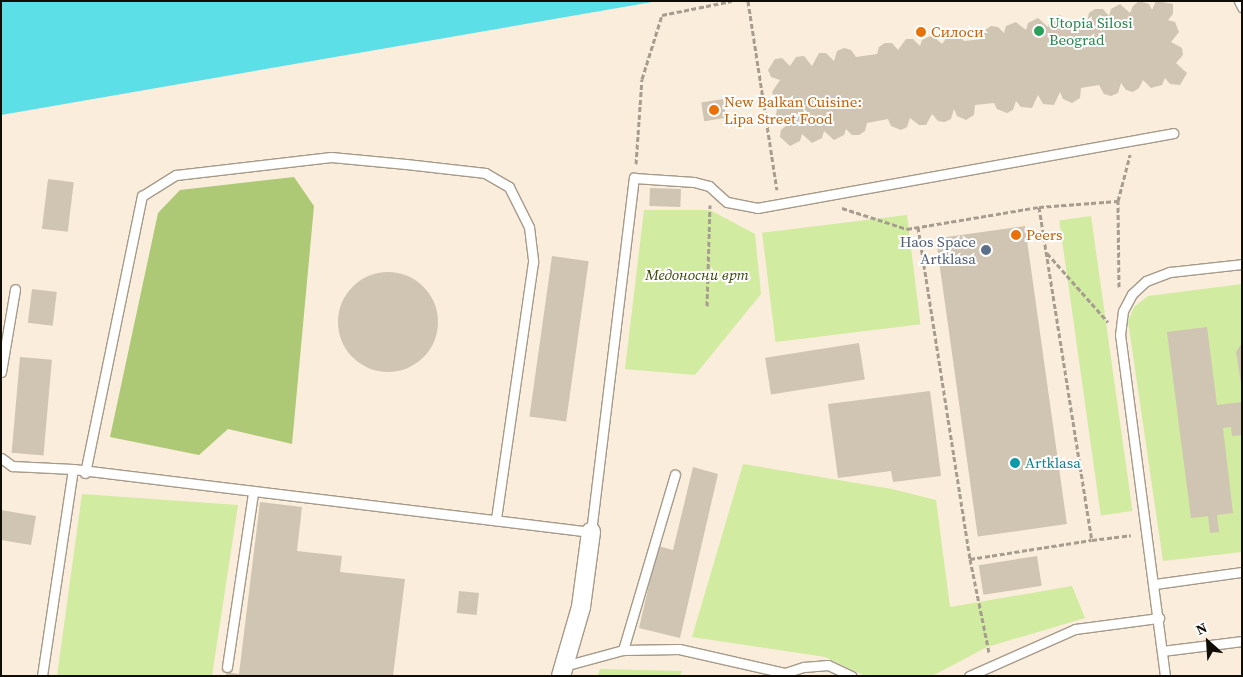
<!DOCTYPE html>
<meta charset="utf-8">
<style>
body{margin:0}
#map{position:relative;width:1243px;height:677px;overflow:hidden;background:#faeddb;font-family:"Source Serif 4",serif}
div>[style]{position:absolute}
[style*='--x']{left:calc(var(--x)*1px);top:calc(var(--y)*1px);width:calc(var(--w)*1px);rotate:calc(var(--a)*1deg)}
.green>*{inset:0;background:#d1eba1;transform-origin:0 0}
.forest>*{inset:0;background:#adc975}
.water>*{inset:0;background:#5cdfe6}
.building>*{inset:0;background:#d0c4b2;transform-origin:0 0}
.round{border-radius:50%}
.path>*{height:3px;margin-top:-1.5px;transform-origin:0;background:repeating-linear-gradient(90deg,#a69c8f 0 5px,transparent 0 7.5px)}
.roads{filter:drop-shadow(1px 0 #a59a89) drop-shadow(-1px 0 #a59a89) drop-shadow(0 1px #a59a89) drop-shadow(0 -1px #a59a89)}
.service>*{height:9px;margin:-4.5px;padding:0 4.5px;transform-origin:4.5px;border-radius:4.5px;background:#fff}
.minor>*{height:18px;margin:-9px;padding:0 9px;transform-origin:9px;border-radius:9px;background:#fff}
.dots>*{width:14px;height:14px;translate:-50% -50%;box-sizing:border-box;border:2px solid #fff;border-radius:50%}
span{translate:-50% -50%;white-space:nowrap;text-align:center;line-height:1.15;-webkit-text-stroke:4px #fff;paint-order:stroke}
.leisure-label{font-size:15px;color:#27864d}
.left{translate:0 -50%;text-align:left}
.food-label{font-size:15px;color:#c56008}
.service-label{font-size:15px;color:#4e5e75}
.right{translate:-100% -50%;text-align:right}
.park-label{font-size:15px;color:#354606;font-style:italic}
.culture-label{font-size:15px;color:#0d838f}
.frame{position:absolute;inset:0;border:2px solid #100c06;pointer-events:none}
.north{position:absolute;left:1183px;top:617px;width:50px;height:50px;-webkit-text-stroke:4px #fff;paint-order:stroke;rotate:334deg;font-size:14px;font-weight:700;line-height:20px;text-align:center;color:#100c06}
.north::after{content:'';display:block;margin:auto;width:18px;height:22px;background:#100c06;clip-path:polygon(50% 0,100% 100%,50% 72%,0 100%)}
</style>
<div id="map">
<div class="green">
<div style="clip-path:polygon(644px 210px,710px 210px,755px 234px,761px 294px,695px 375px,625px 369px)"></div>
<div style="left:907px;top:215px;width:110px;height:146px;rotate:83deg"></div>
<div style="left:1091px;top:216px;width:298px;height:32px;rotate:82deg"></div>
<div style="clip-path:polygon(1242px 284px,1242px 552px,1163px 561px,1128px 321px,1134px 307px,1148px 296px)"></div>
<div style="clip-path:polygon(743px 464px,892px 489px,936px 500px,950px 607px,1072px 586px,1085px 618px,987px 647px,932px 676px,865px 676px,825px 657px,692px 637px)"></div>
<div style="clip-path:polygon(82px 494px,238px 505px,212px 676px,57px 676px)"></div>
<div style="clip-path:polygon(600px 669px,682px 671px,680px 676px,598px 676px)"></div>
</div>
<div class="forest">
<div style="clip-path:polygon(294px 177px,314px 206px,292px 444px,228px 429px,199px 455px,110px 437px,158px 213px,180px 190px)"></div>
</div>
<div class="water">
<div style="clip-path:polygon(1px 1px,658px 1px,1px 115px)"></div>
</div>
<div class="building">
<div style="clip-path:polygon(1139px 1px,1149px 4px,1152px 10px,1156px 1px,1173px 4px,1173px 14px,1168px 20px,1175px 22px,1179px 32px,1171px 42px,1182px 48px,1183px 55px,1176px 63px,1187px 73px,1180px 85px,1170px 84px,1165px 78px,1162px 85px,1151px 88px,1143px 80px,1139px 88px,1133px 92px,1126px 90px,1121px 83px,1118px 93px,1111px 96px,1104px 94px,1099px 85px,1081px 88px,1080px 98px,1072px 103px,1063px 99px,1060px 92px,1054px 105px,1043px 104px,1038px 95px,1032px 108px,1021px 107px,1016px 101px,1013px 110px,1007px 113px,997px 109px,994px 103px,975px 105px,974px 115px,966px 120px,957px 116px,954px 109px,951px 119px,945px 122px,938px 121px,932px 114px,926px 125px,919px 125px,910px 118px,907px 127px,901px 130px,891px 126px,888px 119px,867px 123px,865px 131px,859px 135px,852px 135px,846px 129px,844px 135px,834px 140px,824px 131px,822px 138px,812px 143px,802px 134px,800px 141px,790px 146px,780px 137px,781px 130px,788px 124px,779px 121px,776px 115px,777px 108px,783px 102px,775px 99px,772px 92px,780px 80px,771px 77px,768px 70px,775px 59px,782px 58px,790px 66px,796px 57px,804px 56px,812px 66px,819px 53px,826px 53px,834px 61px,837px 51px,844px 48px,851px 50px,856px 57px,877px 54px,879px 47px,885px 43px,892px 43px,898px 50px,906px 39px,913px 39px,920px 46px,922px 40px,932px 35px,942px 44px,950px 33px,957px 33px,964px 41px,983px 39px,985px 30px,991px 26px,998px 27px,1004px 33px,1006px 26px,1016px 22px,1026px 30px,1028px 23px,1038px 18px,1048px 27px,1050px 20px,1060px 15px,1070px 24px,1087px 22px,1089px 13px,1095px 9px,1103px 9px,1109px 16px,1111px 9px,1120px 4px,1130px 13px,1133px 6px)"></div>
<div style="left:723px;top:99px;width:19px;height:22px;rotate:81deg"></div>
<div style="left:48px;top:179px;width:26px;height:50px;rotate:7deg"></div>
<div style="left:650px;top:188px;width:31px;height:18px;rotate:2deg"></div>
<div style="left:1025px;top:226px;width:301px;height:90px;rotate:82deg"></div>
<div style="left:552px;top:256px;width:37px;height:162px;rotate:8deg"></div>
<div class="round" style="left:338px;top:272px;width:100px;height:100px"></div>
<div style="left:32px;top:289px;width:25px;height:34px;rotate:7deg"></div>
<div style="clip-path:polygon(1207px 327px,1217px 405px,1242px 402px,1242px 435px,1232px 436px,1231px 427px,1223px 428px,1233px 513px,1217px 515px,1219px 532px,1210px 533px,1208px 516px,1191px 518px,1167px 332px)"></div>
<div style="left:859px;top:343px;width:37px;height:95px;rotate:81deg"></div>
<div style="clip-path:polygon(1242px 343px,1242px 383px,1241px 383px,1236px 352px)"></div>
<div style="left:20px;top:357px;width:32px;height:96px;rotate:5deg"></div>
<div style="clip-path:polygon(930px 391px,941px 476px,893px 482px,891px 471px,838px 478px,828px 404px)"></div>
<div style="clip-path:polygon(693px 467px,718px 474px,680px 638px,639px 628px,658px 546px,673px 550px)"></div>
<div style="clip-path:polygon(260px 502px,302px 507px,297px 551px,342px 556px,340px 572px,405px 579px,393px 676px,226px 676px,226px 672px,239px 674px)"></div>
<div style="clip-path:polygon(1px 510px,36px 516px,31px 545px,1px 540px)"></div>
<div style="left:1037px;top:556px;width:30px;height:59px;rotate:81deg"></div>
<div style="left:459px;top:591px;width:20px;height:22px;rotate:6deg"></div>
</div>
<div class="path">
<div style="--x:748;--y:1;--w:191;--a:81.3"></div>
<div style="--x:636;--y:164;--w:85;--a:-86"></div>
<div style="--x:642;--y:79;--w:67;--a:-72.6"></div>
<div style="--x:662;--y:15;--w:71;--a:-11.3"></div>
<div style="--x:1039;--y:207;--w:337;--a:81"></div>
<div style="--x:1092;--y:540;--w:39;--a:-7"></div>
<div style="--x:842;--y:208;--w:68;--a:17.9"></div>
<div style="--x:907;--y:229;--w:134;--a:-9.5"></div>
<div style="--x:1039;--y:207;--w:79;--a:-4.3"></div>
<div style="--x:918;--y:227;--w:336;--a:81.1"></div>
<div style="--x:970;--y:559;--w:123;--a:-8.9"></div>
<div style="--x:1047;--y:253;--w:92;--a:48.5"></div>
<div style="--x:1119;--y:287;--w:86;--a:-90.7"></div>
<div style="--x:1118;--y:201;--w:48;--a:-75.4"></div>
<div style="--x:707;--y:306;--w:101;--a:-88.3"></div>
<div style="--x:970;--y:559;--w:95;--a:78.5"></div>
</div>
<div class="roads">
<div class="service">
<div style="--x:1239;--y:1;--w:7;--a:63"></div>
<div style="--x:1;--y:372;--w:84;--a:-80.4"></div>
<div style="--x:1;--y:458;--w:14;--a:36"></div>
<div style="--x:12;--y:466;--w:61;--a:2.8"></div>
<div style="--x:73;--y:469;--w:522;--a:6.93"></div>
<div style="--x:591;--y:532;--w:357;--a:-83.1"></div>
<div style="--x:634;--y:178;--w:60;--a:3.8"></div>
<div style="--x:694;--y:182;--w:16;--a:15"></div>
<div style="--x:709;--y:186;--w:24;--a:42"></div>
<div style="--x:727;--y:202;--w:31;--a:11"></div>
<div style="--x:757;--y:208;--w:423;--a:-10.2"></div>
<div style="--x:85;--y:473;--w:283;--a:-78.4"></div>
<div style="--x:142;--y:196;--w:40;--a:-32"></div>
<div style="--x:176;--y:175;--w:156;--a:-6.6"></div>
<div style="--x:331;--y:157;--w:75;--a:5.3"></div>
<div style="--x:406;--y:164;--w:80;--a:6.5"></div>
<div style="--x:485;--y:173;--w:28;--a:30"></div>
<div style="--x:509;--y:187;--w:45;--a:63.4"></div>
<div style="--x:529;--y:227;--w:35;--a:83"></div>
<div style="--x:533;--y:262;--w:261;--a:98.2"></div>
<div style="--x:1155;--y:584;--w:88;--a:-7.9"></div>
<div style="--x:623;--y:650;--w:183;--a:-73.5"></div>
<div style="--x:1162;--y:651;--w:81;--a:-7.1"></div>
<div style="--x:564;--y:666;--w:61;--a:-15.2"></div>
<div style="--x:623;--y:650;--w:56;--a:-1"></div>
<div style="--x:679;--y:649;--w:109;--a:12.8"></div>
<div style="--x:785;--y:673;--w:20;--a:-18"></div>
<div style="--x:804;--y:667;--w:24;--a:-5"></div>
<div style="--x:828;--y:665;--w:26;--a:25"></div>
<div style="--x:227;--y:667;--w:177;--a:-81.5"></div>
<div style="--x:42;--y:676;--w:209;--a:-81.5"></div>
<div style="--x:969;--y:676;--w:116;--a:-23.9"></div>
<div style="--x:1075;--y:629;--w:85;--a:-7.5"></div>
<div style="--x:1165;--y:676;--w:344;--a:-97.5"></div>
<div style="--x:1120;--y:335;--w:24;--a:-83"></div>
<div style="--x:1123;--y:311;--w:19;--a:-62"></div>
<div style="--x:1132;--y:294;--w:19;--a:-43"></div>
<div style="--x:1146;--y:281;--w:26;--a:-21"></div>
<div style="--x:1170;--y:272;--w:72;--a:-6.3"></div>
</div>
<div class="minor">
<div style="--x:561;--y:676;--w:72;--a:-73.8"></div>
<div style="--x:581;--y:607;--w:76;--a:-82.4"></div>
</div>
</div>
<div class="dots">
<div style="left:1039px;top:31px;background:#2e9e5b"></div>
<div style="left:921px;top:32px;background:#e8710a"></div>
<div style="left:714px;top:110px;background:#e8710a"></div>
<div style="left:1016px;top:235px;background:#e8710a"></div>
<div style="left:986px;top:250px;background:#5c6f8a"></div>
<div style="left:1015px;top:463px;background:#0f9aa8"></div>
</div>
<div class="leisure-label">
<span class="left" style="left:1049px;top:31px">Utopia Silosi<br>Beograd</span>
</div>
<div class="food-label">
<span class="left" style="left:931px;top:32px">Силоси</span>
<span class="left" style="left:724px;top:110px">New Balkan Cuisine:<br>Lipa Street Food</span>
<span class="left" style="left:1026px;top:235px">Peers</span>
</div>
<div class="service-label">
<span class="right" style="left:976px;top:250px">Haos Space<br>Artklasa</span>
</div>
<div class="park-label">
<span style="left:697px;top:275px">Медоносни врт</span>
</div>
<div class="culture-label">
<span class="left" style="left:1025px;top:463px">Artklasa</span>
</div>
<div class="frame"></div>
<div class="north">N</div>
</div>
